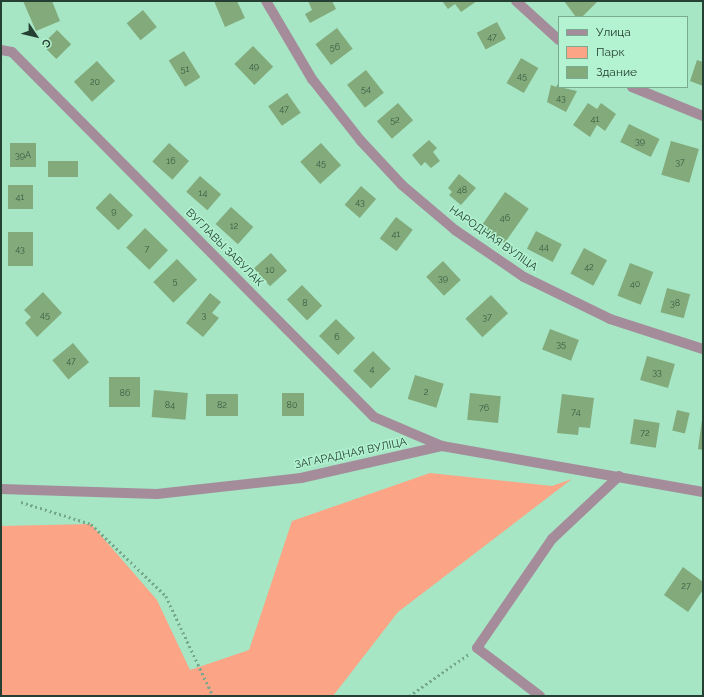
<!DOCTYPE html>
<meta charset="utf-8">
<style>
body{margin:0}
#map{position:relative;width:704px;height:697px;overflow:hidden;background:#a6e6c4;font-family:Raleway,sans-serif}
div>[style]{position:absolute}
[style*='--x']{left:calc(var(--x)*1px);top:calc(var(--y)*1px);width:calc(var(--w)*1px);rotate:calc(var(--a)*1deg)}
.green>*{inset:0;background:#fba586}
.building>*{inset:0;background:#82aa7b;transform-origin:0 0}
.path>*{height:2.5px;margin-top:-1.25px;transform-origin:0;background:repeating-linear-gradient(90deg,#75a78d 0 2px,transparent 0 5px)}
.minor>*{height:10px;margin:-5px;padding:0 5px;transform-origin:5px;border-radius:5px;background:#a58c9b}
span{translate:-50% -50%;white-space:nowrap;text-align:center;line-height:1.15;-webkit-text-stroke:3px #b3f3d1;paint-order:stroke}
.number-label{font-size:9px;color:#3c5a44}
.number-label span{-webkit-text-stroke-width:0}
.street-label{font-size:11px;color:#253f32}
.frame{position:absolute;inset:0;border:2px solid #253f32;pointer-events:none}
.legend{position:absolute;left:558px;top:16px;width:130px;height:72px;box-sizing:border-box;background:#b3f3d1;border:1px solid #7aab91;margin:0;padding:5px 7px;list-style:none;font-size:12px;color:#253f32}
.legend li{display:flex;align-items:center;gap:8px;height:20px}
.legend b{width:20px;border:1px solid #7aab91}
.north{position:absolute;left:16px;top:16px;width:40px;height:40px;-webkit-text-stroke:3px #b3f3d1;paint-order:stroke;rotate:125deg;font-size:11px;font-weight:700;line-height:16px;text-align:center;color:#253f32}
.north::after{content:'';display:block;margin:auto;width:14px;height:18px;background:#253f32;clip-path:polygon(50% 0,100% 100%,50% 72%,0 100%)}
</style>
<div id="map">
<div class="green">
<div style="clip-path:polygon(430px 473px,552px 486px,572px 479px,398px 612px,333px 696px,1px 696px,1px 526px,91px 524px,157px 600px,190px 670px,249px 650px,292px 521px)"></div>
</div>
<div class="building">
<div style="clip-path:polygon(23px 1px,52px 1px,60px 21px,36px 31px)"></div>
<div style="clip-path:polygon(214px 1px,237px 1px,245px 18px,225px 27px)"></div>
<div style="clip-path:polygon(308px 1px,332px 1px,336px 9px,310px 23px,305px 14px,312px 10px)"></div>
<div style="clip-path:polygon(442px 1px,477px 1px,461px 12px,455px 4px,448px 9px)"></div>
<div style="clip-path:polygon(564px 1px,598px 1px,582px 17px,576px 17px)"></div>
<div style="left:143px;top:10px;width:22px;height:21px;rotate:51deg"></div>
<div style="left:497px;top:22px;width:19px;height:23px;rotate:62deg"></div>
<div style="left:337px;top:28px;width:26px;height:27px;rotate:53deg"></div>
<div style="left:57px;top:30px;width:20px;height:21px;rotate:45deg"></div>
<div style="left:253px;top:46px;width:29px;height:26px;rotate:46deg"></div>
<div style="left:184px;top:51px;width:31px;height:18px;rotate:58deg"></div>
<div style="left:521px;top:58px;width:20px;height:29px;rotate:30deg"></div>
<div style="clip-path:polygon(697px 60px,703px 62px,703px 86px,690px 81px)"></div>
<div style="left:97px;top:61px;width:27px;height:31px;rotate:48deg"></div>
<div style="left:366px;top:70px;width:29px;height:24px;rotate:52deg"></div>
<div style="clip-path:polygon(559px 82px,559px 87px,577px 91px,566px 112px,547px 102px,551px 85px,556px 87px)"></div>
<div style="left:287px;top:93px;width:24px;height:23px;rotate:55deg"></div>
<div style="left:398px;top:103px;width:23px;height:28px;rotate:49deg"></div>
<div style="clip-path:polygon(588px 103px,597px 109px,601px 103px,616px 114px,605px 131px,597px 125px,590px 137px,573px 125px)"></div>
<div style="left:629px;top:124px;width:34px;height:20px;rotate:26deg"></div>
<div style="clip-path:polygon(429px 140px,437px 148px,433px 152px,440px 161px,431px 168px,425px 162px,421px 166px,412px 155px)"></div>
<div style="left:671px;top:141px;width:29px;height:35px;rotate:16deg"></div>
<div style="left:10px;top:143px;width:26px;height:24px"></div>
<div style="left:169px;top:143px;width:27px;height:25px;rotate:42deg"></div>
<div style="left:321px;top:143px;width:30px;height:28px;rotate:48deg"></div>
<div style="left:48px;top:161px;width:30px;height:16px"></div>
<div style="clip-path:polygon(459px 174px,476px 188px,461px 205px,449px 195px,452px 192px,448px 188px)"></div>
<div style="left:200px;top:176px;width:28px;height:21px;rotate:41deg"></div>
<div style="left:8px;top:185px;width:25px;height:24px"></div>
<div style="left:361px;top:186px;width:20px;height:25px;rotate:41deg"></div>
<div style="left:505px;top:192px;width:29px;height:42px;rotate:35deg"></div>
<div style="left:110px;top:193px;width:32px;height:21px;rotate:44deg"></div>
<div style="left:231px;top:207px;width:30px;height:23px;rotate:42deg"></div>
<div style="left:396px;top:217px;width:21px;height:27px;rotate:37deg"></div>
<div style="left:145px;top:228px;width:32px;height:27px;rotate:44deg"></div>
<div style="left:536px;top:231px;width:29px;height:20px;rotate:27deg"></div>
<div style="left:8px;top:232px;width:25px;height:34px"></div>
<div style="left:584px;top:248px;width:26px;height:29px;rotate:28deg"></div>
<div style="left:271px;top:253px;width:24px;height:23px;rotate:48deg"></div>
<div style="left:177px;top:259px;width:29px;height:33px;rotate:46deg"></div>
<div style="left:443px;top:261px;width:26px;height:23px;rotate:47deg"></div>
<div style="left:630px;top:263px;width:25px;height:35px;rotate:21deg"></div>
<div style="left:302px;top:285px;width:29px;height:21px;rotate:46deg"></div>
<div style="left:667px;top:288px;width:24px;height:25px;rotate:15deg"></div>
<div style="clip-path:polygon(43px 292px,62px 313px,37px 337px,25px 323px,31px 317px,24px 310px)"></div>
<div style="clip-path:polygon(210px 293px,221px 302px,212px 313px,219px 318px,203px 337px,186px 323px)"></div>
<div style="left:491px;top:295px;width:25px;height:35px;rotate:47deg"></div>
<div style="left:336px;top:319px;width:27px;height:24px;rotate:45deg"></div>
<div style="left:550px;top:329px;width:31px;height:22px;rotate:21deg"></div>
<div style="left:73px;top:343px;width:25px;height:27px;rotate:50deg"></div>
<div style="left:373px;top:351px;width:25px;height:28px;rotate:45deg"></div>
<div style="left:647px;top:356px;width:29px;height:25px;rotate:16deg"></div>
<div style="left:415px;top:375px;width:30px;height:25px;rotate:17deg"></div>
<div style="left:140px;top:377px;width:30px;height:31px;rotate:90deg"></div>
<div style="left:154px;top:390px;width:34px;height:27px;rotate:5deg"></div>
<div style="left:282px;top:393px;width:22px;height:23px"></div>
<div style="left:470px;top:393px;width:31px;height:27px;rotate:6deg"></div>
<div style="left:238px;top:394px;width:22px;height:32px;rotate:90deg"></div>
<div style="clip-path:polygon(562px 394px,594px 398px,590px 428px,579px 427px,578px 435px,557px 433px)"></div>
<div style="left:677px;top:410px;width:13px;height:21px;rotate:13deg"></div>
<div style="left:634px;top:419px;width:26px;height:25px;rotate:9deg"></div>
<div style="clip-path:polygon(702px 420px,703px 420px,703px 450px,698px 449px)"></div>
<div style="clip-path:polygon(683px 567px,703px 582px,703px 590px,688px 612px,664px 595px)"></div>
</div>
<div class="path">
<div style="--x:21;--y:502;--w:73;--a:17.4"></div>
<div style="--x:91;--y:524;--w:104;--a:43.8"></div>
<div style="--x:166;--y:596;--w:110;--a:64.8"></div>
<div style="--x:409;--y:696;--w:73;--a:-35"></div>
</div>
<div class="minor">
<div style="--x:266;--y:1;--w:91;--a:59.5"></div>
<div style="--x:312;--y:79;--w:79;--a:51.7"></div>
<div style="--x:361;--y:141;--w:60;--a:47"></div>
<div style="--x:402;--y:185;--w:70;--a:40.3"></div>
<div style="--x:455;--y:230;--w:83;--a:34.3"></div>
<div style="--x:524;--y:277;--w:96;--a:26"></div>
<div style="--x:610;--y:319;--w:98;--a:17.9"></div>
<div style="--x:516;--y:1;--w:58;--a:42.2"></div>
<div style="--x:1;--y:50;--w:11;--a:10"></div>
<div style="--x:12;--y:52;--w:514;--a:45.24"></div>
<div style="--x:374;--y:417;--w:74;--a:23.1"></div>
<div style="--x:632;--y:87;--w:77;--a:22.2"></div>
<div style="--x:1;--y:489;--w:156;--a:1.8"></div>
<div style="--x:157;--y:494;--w:145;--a:-6.3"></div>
<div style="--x:301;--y:478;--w:145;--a:-12.8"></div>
<div style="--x:442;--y:446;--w:265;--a:10"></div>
<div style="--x:540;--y:696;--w:79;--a:-142.7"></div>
<div style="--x:477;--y:648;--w:132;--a:-55.5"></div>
<div style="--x:552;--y:539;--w:92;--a:-43.2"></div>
</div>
<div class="number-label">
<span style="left:492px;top:37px">47</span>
<span style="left:335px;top:47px">56</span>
<span style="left:254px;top:66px">49</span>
<span style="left:185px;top:69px">51</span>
<span style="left:522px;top:76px">45</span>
<span style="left:95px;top:82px">20</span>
<span style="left:366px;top:89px">54</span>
<span style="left:561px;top:98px">43</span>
<span style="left:284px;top:109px">47</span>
<span style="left:595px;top:119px">41</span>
<span style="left:395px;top:120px">52</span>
<span style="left:640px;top:141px">39</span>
<span style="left:23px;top:155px">39А</span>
<span style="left:171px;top:161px">16</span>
<span style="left:680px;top:162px">37</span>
<span style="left:321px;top:163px">45</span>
<span style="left:462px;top:190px">48</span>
<span style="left:203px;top:193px">14</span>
<span style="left:20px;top:197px">41</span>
<span style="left:360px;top:202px">43</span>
<span style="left:114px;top:211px">9</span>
<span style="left:505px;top:218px">46</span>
<span style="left:234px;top:226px">12</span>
<span style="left:396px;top:234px">41</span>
<span style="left:544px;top:247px">44</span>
<span style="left:20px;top:249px">43</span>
<span style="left:147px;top:249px">7</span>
<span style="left:589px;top:267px">42</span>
<span style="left:270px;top:270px">10</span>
<span style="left:443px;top:278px">39</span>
<span style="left:175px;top:281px">5</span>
<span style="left:635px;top:284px">40</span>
<span style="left:305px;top:303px">8</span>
<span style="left:675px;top:303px">38</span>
<span style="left:45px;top:315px">45</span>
<span style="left:204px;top:315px">3</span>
<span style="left:487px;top:317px">37</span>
<span style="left:337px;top:337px">6</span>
<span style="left:561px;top:344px">35</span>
<span style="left:71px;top:361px">47</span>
<span style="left:372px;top:369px">4</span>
<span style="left:657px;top:372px">33</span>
<span style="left:426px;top:392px">2</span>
<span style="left:125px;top:393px">86</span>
<span style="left:170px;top:405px">84</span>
<span style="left:222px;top:405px">82</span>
<span style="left:292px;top:405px">80</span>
<span style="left:484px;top:408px">76</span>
<span style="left:576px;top:412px">74</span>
<span style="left:645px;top:433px">72</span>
<span style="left:686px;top:586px">27</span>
</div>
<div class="street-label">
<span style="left:493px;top:239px;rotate:35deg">НАРОДНАЯ ВУЛІЦА</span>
<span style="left:224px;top:248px;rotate:45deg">ВУГЛАВЫ ЗАВУЛАК</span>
<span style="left:351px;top:454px;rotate:-12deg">ЗАГАРАДНАЯ ВУЛІЦА</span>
</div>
<div class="frame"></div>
<ul class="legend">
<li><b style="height:5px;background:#a58c9b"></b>Улица</li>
<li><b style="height:11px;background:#fba586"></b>Парк</li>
<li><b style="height:11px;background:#82aa7b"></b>Здание</li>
</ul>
<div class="north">С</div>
</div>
